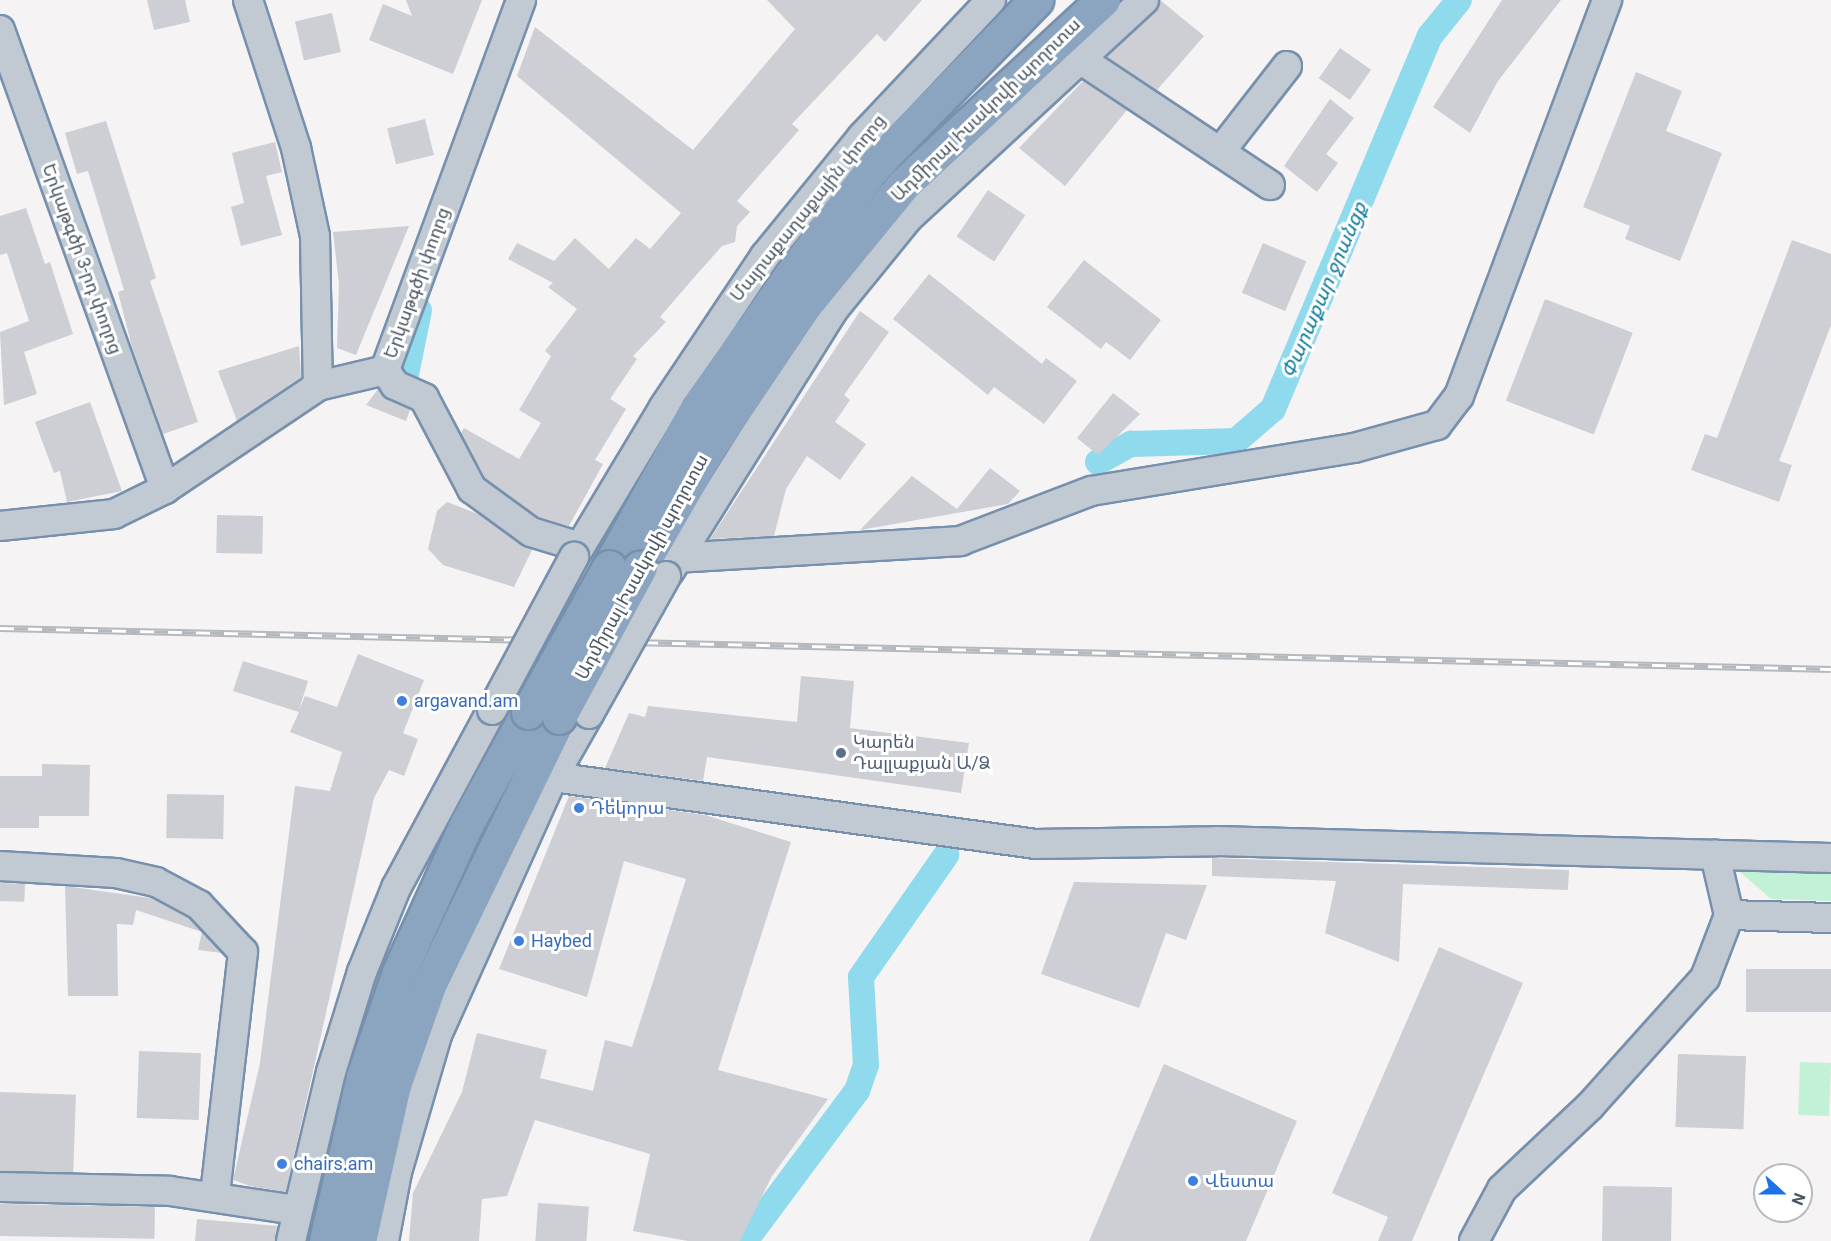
<!DOCTYPE html>
<meta charset="utf-8">
<style>
body{margin:0}
#map{position:relative;width:1831px;height:1241px;overflow:hidden;background:#f5f3f3;font-family:Roboto,"Noto Sans Armenian",sans-serif}
div>[style]{position:absolute}
[style*='--x']{left:calc(var(--x)*1px);top:calc(var(--y)*1px);width:calc(var(--w)*1px);rotate:calc(var(--a)*1deg)}
.green>*{inset:0;background:#c3f1d5;transform-origin:0 0}
.canal>*{height:26px;margin:-13px;padding:0 13px;transform-origin:13px;border-radius:13px;background:#90daee}
.building>*{inset:0;background:#cdcfd5;transform-origin:0 0}
.roads{filter:drop-shadow(2px 0 #7690ad) drop-shadow(-2px 0 #7690ad) drop-shadow(0 2px #7690ad) drop-shadow(0 -2px #7690ad)}
.street>*{height:28px;margin:-14px;padding:0 14px;transform-origin:14px;border-radius:14px;background:#c1cad2}
.highway>*{height:33px;margin:-16.5px;padding:0 16.5px;transform-origin:16.5px;border-radius:16.5px;background:#8ba5c1}
.rail>*{height:7px;margin-top:-3.5px;transform-origin:0;background:repeating-linear-gradient(90deg,#fff 0 14px,#b5b8bd 0 28px);box-sizing:border-box;border-block:2px solid #b5b8bd}
.bridges{filter:drop-shadow(2px 0 #7690ad) drop-shadow(-2px 0 #7690ad) drop-shadow(0 2px #7690ad) drop-shadow(0 -2px #7690ad)}
.street-bridge>*{height:28px;margin:-14px;padding:0 14px;transform-origin:14px;border-radius:14px;background:#c1cad2}
.highway-bridge>*{height:33px;margin:-16.5px;padding:0 16.5px;transform-origin:16.5px;border-radius:16.5px;background:#8ba5c1}
.dots>*{width:16px;height:16px;translate:-50% -50%;box-sizing:border-box;border:3px solid #fff;border-radius:50%}
span{translate:-50% -50%;white-space:nowrap;text-align:center;line-height:1.15;-webkit-text-stroke:6px #fff;paint-order:stroke}
.street-label{font-size:18px;color:#4a5661}
.shop-label{font-size:18px;color:#366cbe}
.left{translate:0 -50%;text-align:left}
.service-label{font-size:18px;color:#4e5e75}
.water-label{font-size:20px;color:#0c7c9b;font-style:italic}
.north{position:absolute;left:1753px;top:1163px;width:60px;height:60px;box-sizing:border-box;background:#fff;border:2px solid #b7bbc0;border-radius:50%;rotate:111deg;font-size:16px;font-weight:700;line-height:24px;text-align:center;color:#4a5661}
.north::after{content:'';display:block;margin:auto;width:21px;height:27px;background:#1a73e8;clip-path:polygon(50% 0,100% 100%,50% 72%,0 100%)}
</style>
<div id="map">
<div class="green">
<div style="clip-path:polygon(1749px 865px,1831px 866px,1831px 901px,1771px 899px,1739px 871px)"></div>
<div style="left:1800px;top:1062px;width:31px;height:53px;rotate:2deg"></div>
</div>
<div class="canal">
<div style="--x:406;--y:374;--w:65;--a:-78.5"></div>
<div style="--x:1098;--y:462;--w:38;--a:-29"></div>
<div style="--x:1131;--y:444;--w:105;--a:-1.6"></div>
<div style="--x:1236;--y:441;--w:49;--a:-40.9"></div>
<div style="--x:1273;--y:409;--w:405;--a:-67.2"></div>
<div style="--x:1430;--y:36;--w:46;--a:-51.1"></div>
<div style="--x:745;--y:1241;--w:187;--a:-53.3"></div>
<div style="--x:857;--y:1091;--w:28;--a:-71"></div>
<div style="--x:866;--y:1065;--w:88;--a:-93.3"></div>
<div style="--x:861;--y:977;--w:149;--a:-55.1"></div>
</div>
<div class="building">
<div style="clip-path:polygon(147px 0,185px 0,190px 22px,154px 30px)"></div>
<div style="clip-path:polygon(406px 0,482px 0,453px 74px,369px 40px,383px 4px,412px 16px)"></div>
<div style="clip-path:polygon(767px 0,922px 0,885px 42px,877px 34px,792px 124px,799px 130px,737px 201px,750px 212px,737px 226px,735px 242px,722px 246px,691px 281px,660px 317px,666px 322px,633px 356px,637px 359px,610px 399px,626px 409px,595px 460px,603px 464px,569px 526px,538px 517px,485px 478px,461px 433px,464px 428px,519px 459px,541px 423px,519px 410px,551px 356px,545px 351px,577px 309px,548px 287px,553px 283px,508px 259px,517px 243px,554px 261px,575px 238px,609px 269px,636px 238px,650px 249px,681px 213px,517px 76px,535px 27px,693px 150px,795px 29px)"></div>
<div style="clip-path:polygon(1160px 0,1204px 36px,1157px 90px,1107px 57px,1155px 12px)"></div>
<div style="clip-path:polygon(1502px 0,1561px 0,1498px 81px,1470px 133px,1433px 107px)"></div>
<div style="left:332px;top:13px;width:40px;height:38px;rotate:77deg"></div>
<div style="left:1340px;top:48px;width:38px;height:37px;rotate:35deg"></div>
<div style="clip-path:polygon(1636px 72px,1682px 91px,1666px 131px,1722px 153px,1680px 261px,1625px 239px,1630px 226px,1583px 207px)"></div>
<div style="clip-path:polygon(1083px 81px,1127px 110px,1065px 186px,1019px 148px)"></div>
<div style="clip-path:polygon(1330px 99px,1354px 118px,1326px 154px,1338px 163px,1317px 192px,1284px 166px)"></div>
<div style="left:425px;top:119px;width:37px;height:39px;rotate:76deg"></div>
<div style="clip-path:polygon(106px 121px,156px 278px,150px 281px,198px 422px,163px 434px,132px 347px,118px 292px,124px 290px,88px 171px,77px 174px,65px 133px)"></div>
<div style="clip-path:polygon(275px 142px,282px 172px,266px 176px,282px 235px,241px 246px,231px 207px,244px 203px,232px 153px)"></div>
<div style="left:988px;top:190px;width:45px;height:56px;rotate:34deg"></div>
<div style="clip-path:polygon(26px 208px,45px 264px,50px 262px,73px 334px,24px 352px,37px 394px,4px 405px,0 332px,29px 321px,7px 253px,0 255px,0 216px)"></div>
<div style="clip-path:polygon(409px 226px,356px 355px,337px 348px,339px 284px,333px 232px)"></div>
<div style="clip-path:polygon(1792px 240px,1831px 254px,1831px 325px,1779px 461px,1792px 465px,1779px 502px,1691px 470px,1705px 434px,1717px 438px)"></div>
<div style="left:1263px;top:243px;width:47px;height:54px;rotate:23deg"></div>
<div style="clip-path:polygon(1084px 260px,1161px 320px,1130px 360px,1106px 342px,1101px 349px,1047px 307px)"></div>
<div style="clip-path:polygon(929px 274px,1042px 364px,1046px 358px,1077px 381px,1044px 424px,994px 387px,988px 395px,893px 319px)"></div>
<div style="left:1545px;top:299px;width:94px;height:109px;rotate:21deg"></div>
<div style="clip-path:polygon(860px 311px,889px 332px,844px 395px,850px 400px,835px 422px,866px 444px,840px 480px,807px 456px,786px 489px,774px 536px,710px 539px)"></div>
<div style="clip-path:polygon(299px 346px,301px 377px,237px 421px,218px 371px)"></div>
<div style="clip-path:polygon(378px 389px,410px 410px,406px 421px,366px 405px)"></div>
<div style="clip-path:polygon(1113px 393px,1140px 414px,1098px 455px,1077px 438px)"></div>
<div style="clip-path:polygon(90px 402px,122px 491px,67px 502px,60px 471px,54px 473px,35px 422px)"></div>
<div style="clip-path:polygon(990px 468px,1020px 491px,1008px 504px,860px 530px,912px 476px,957px 509px)"></div>
<div style="clip-path:polygon(447px 502px,478px 514px,532px 550px,514px 587px,443px 565px,428px 549px,437px 511px)"></div>
<div style="left:217px;top:515px;width:46px;height:38px;rotate:1deg"></div>
<div style="clip-path:polygon(358px 654px,424px 680px,403px 733px,418px 739px,404px 776px,389px 770px,374px 798px,286px 1192px,250px 1186px,233px 1180px,260px 1063px,295px 786px,330px 791px,342px 752px,290px 732px,299px 712px,233px 691px,243px 661px,308px 681px,299px 710px,305px 696px,337px 707px)"></div>
<div style="clip-path:polygon(801px 676px,854px 681px,850px 728px,969px 743px,961px 793px,707px 757px,703px 781px,605px 768px,629px 713px,645px 717px,648px 706px,797px 722px)"></div>
<div style="clip-path:polygon(42px 764px,90px 765px,89px 816px,39px 816px,39px 828px,0 828px,0 776px,42px 776px)"></div>
<div style="left:167px;top:794px;width:57px;height:44px;rotate:1deg"></div>
<div style="clip-path:polygon(569px 796px,705px 815px,791px 842px,718px 1070px,828px 1099px,772px 1176px,740px 1241px,688px 1241px,633px 1231px,650px 1154px,535px 1120px,507px 1196px,482px 1199px,479px 1241px,409px 1241px,413px 1193px,462px 1092px,477px 1033px,547px 1050px,540px 1078px,593px 1091px,605px 1040px,632px 1047px,686px 879px,624px 861px,587px 997px,499px 969px)"></div>
<div style="clip-path:polygon(1212px 858px,1569px 870px,1568px 890px,1403px 884px,1399px 962px,1325px 933px,1336px 881px,1212px 876px)"></div>
<div style="clip-path:polygon(1074px 882px,1207px 885px,1186px 940px,1166px 933px,1139px 1008px,1041px 974px)"></div>
<div style="left:0;top:883px;width:25px;height:18px;rotate:2deg"></div>
<div style="clip-path:polygon(65px 886px,150px 898px,189px 918px,222px 953px,198px 950px,202px 932px,136px 910px,133px 925px,117px 924px,118px 996px,68px 996px)"></div>
<div style="clip-path:polygon(1439px 947px,1523px 983px,1412px 1241px,1378px 1241px,1388px 1217px,1332px 1193px)"></div>
<div style="left:1831px;top:969px;width:43px;height:85px;rotate:90deg"></div>
<div style="left:139px;top:1051px;width:62px;height:67px;rotate:2deg"></div>
<div style="left:1678px;top:1054px;width:68px;height:73px;rotate:2deg"></div>
<div style="clip-path:polygon(1164px 1064px,1297px 1121px,1246px 1241px,1089px 1241px)"></div>
<div style="left:0;top:1092px;width:76px;height:79px;rotate:2deg"></div>
<div style="left:1603px;top:1186px;width:69px;height:55px;rotate:1deg"></div>
<div style="left:538px;top:1203px;width:51px;height:38px;rotate:4deg"></div>
<div style="left:0;top:1204px;width:155px;height:32px;rotate:1deg"></div>
<div style="clip-path:polygon(197px 1219px,278px 1226px,275px 1241px,195px 1241px)"></div>
</div>
<div class="roads">
<div class="street">
<div style="--x:248;--y:0;--w:156;--a:72"></div>
<div style="--x:296;--y:148;--w:90;--a:77.8"></div>
<div style="--x:315;--y:236;--w:150;--a:88.9"></div>
<div style="--x:0;--y:30;--w:488;--a:70.2"></div>
<div style="--x:1065;--y:49;--w:246;--a:33.6"></div>
<div style="--x:1220;--y:152;--w:109;--a:-52.1"></div>
<div style="--x:385;--y:370;--w:394;--a:-69.8"></div>
<div style="--x:385;--y:370;--w:18;--a:56"></div>
<div style="--x:395;--y:385;--w:32;--a:24"></div>
<div style="--x:424;--y:398;--w:103;--a:62.2"></div>
<div style="--x:472;--y:489;--w:73;--a:36.1"></div>
<div style="--x:531;--y:532;--w:51;--a:17"></div>
<div style="--x:0;--y:526;--w:115;--a:-6"></div>
<div style="--x:114;--y:514;--w:57;--a:-26.1"></div>
<div style="--x:165;--y:489;--w:184;--a:-33.9"></div>
<div style="--x:318;--y:386;--w:69;--a:-13.4"></div>
<div style="--x:574;--y:557;--w:175;--a:-59"></div>
<div style="--x:664;--y:407;--w:182;--a:-56.2"></div>
<div style="--x:765;--y:256;--w:154;--a:-50.8"></div>
<div style="--x:862;--y:137;--w:188;--a:-46.7"></div>
<div style="--x:676;--y:558;--w:285;--a:-3.4"></div>
<div style="--x:960;--y:541;--w:140;--a:-20.9"></div>
<div style="--x:1091;--y:491;--w:266;--a:-9.3"></div>
<div style="--x:1354;--y:448;--w:86;--a:-15.5"></div>
<div style="--x:1437;--y:425;--w:36;--a:-53"></div>
<div style="--x:1459;--y:396;--w:423;--a:-69.5"></div>
<div style="--x:669;--y:572;--w:310;--a:-57.9"></div>
<div style="--x:834;--y:309;--w:117;--a:-50.9"></div>
<div style="--x:908;--y:218;--w:321;--a:-42.7"></div>
<div style="--x:553;--y:777;--w:487;--a:7.9"></div>
<div style="--x:1035;--y:844;--w:182;--a:-0.9"></div>
<div style="--x:1217;--y:841;--w:614;--a:1.59"></div>
<div style="--x:0;--y:866;--w:116;--a:3.5"></div>
<div style="--x:116;--y:873;--w:41;--a:12.7"></div>
<div style="--x:156;--y:882;--w:49;--a:28.1"></div>
<div style="--x:199;--y:905;--w:64;--a:46.9"></div>
<div style="--x:243;--y:952;--w:245;--a:96.6"></div>
<div style="--x:1729;--y:915;--w:102;--a:1.7"></div>
<div style="--x:0;--y:1187;--w:170;--a:1.3"></div>
<div style="--x:170;--y:1191;--w:126;--a:8.6"></div>
<div style="--x:291;--y:1241;--w:174;--a:-76.7"></div>
<div style="--x:331;--y:1072;--w:105;--a:-72.8"></div>
<div style="--x:362;--y:972;--w:91;--a:-68"></div>
<div style="--x:396;--y:888;--w:202;--a:-61.7"></div>
<div style="--x:384;--y:1241;--w:70;--a:-79.3"></div>
<div style="--x:397;--y:1172;--w:143;--a:-73.7"></div>
<div style="--x:437;--y:1035;--w:283;--a:-65.8"></div>
<div style="--x:553;--y:777;--w:73;--a:-60.3"></div>
<div style="--x:1474;--y:1241;--w:59;--a:-61.7"></div>
<div style="--x:1502;--y:1189;--w:121;--a:-43.3"></div>
<div style="--x:1590;--y:1106;--w:172;--a:-48.1"></div>
<div style="--x:1705;--y:978;--w:67;--a:-69.1"></div>
<div style="--x:1729;--y:915;--w:62;--a:-103.1"></div>
</div>
<div class="highway">
<div style="--x:609;--y:567;--w:182;--a:-61"></div>
<div style="--x:697;--y:408;--w:161;--a:-54.8"></div>
<div style="--x:790;--y:276;--w:143;--a:-52.4"></div>
<div style="--x:877;--y:163;--w:228;--a:-45.7"></div>
<div style="--x:640;--y:567;--w:133;--a:-60.1"></div>
<div style="--x:706;--y:452;--w:176;--a:-56.1"></div>
<div style="--x:804;--y:306;--w:158;--a:-50.7"></div>
<div style="--x:904;--y:184;--w:271;--a:-42.8"></div>
<div style="--x:326;--y:1241;--w:168;--a:-77.3"></div>
<div style="--x:363;--y:1077;--w:111;--a:-71.1"></div>
<div style="--x:399;--y:972;--w:164;--a:-65.5"></div>
<div style="--x:467;--y:823;--w:127;--a:-61.2"></div>
<div style="--x:359;--y:1241;--w:160;--a:-77.4"></div>
<div style="--x:394;--y:1085;--w:108;--a:-70.6"></div>
<div style="--x:430;--y:983;--w:296;--a:-64.1"></div>
</div>
</div>
<div class="rail">
<div style="--x:0;--y:628;--w:1831;--a:1.28"></div>
</div>
<div class="bridges">
<div class="street-bridge">
<div style="--x:492;--y:710;--w:174;--a:-61.8"></div>
<div style="--x:589;--y:714;--w:158;--a:-60.8"></div>
</div>
<div class="highway-bridge">
<div style="--x:528;--y:712;--w:166;--a:-60.8"></div>
<div style="--x:559;--y:717;--w:170;--a:-61.6"></div>
</div>
</div>
<div class="dots">
<div style="left:402px;top:701px;background:#3f7fe0"></div>
<div style="left:841px;top:753px;background:#5c6f8a"></div>
<div style="left:579px;top:808px;background:#3f7fe0"></div>
<div style="left:519px;top:941px;background:#3f7fe0"></div>
<div style="left:282px;top:1164px;background:#3f7fe0"></div>
<div style="left:1193px;top:1181px;background:#3f7fe0"></div>
</div>
<div class="street-label">
<span style="left:986px;top:110px;rotate:-44deg">Ադմիրալ Իսակովի պողոտա</span>
<span style="left:808px;top:208px;rotate:-51deg">Մայրաքաղաքային փողոց</span>
<span style="left:82px;top:259px;rotate:70deg">Երկաթգծի 3-րդ փողոց</span>
<span style="left:417px;top:283px;rotate:-70deg">Երկաթգծի փողոց</span>
<span style="left:642px;top:567px;rotate:-61deg">Ադմիրալ Իսակովի պողոտա</span>
</div>
<div class="shop-label">
<span class="left" style="left:414px;top:701px">argavand.am</span>
<span class="left" style="left:591px;top:808px">Դեկորա</span>
<span class="left" style="left:531px;top:941px">Haybed</span>
<span class="left" style="left:294px;top:1164px">chairs.am</span>
<span class="left" style="left:1205px;top:1181px">Վեստա</span>
</div>
<div class="service-label">
<span class="left" style="left:853px;top:753px">Կարեն<br>Դալլաքյան Ա/Ձ</span>
</div>
<div class="water-label">
<span style="left:1324px;top:290px;rotate:-67deg">Փարաքար ջրանցք</span>
</div>
<div class="north">N</div>
</div>
